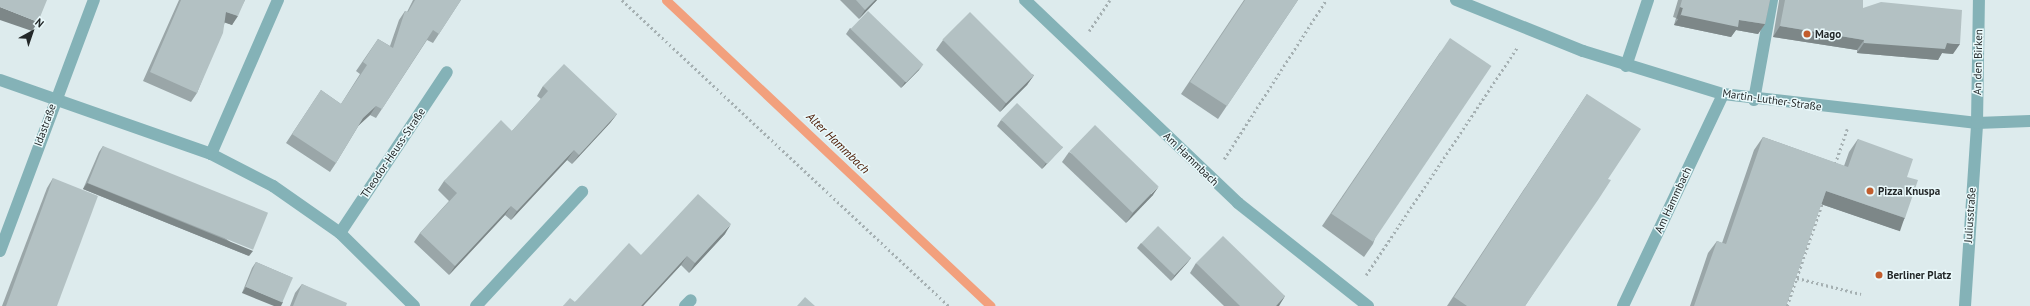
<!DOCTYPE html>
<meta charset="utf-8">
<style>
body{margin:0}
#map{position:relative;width:2030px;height:306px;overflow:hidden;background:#ddebed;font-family:"PT Sans",sans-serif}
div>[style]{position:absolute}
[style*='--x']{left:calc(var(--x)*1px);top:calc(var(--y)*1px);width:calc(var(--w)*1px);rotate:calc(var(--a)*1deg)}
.stream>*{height:9px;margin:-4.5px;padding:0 4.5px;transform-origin:4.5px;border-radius:4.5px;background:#f2a07d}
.path>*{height:2.5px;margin-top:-1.25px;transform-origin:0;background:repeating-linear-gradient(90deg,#a5b0b2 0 2px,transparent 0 5px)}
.minor>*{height:12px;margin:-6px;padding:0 6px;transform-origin:6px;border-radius:6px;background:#84b2b7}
.wall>*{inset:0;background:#9aa6a8}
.shaded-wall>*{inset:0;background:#7d8788;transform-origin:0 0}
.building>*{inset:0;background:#b3c1c3;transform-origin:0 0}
.dots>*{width:11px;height:11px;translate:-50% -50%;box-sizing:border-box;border:2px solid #eaf9fb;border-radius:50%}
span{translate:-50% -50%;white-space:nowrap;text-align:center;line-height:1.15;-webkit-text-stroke:3px #eaf9fb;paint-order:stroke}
.poi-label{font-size:11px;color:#232829;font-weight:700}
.left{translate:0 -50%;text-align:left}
.street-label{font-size:11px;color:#232829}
.water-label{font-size:12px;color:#4b1900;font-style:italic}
.north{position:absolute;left:12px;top:12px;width:40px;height:40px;-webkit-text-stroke:3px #eaf9fb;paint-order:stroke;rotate:40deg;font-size:11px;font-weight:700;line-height:16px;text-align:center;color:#232829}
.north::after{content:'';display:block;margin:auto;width:14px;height:18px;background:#232829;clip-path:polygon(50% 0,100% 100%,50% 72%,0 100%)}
</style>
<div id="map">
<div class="stream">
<div style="--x:666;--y:0;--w:446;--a:43.3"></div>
</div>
<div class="path">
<div style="--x:622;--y:0;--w:448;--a:43.1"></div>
<div style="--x:1089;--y:31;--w:37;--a:-56"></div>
<div style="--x:1224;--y:159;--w:189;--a:-57.3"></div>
<div style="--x:1835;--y:164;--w:37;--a:-71"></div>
<div style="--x:1366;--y:275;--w:273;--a:-56.4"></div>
<div style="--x:1797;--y:278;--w:66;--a:14"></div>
<div style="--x:1787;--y:306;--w:111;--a:-71.1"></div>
</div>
<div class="minor">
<div style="--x:1025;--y:0;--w:294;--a:43.6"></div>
<div style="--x:1238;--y:203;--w:166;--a:38.4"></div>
<div style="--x:1456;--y:0;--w:137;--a:21.9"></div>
<div style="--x:1583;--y:51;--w:146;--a:17.1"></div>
<div style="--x:1723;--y:94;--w:256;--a:6.5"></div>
<div style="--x:1977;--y:123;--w:53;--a:-2.2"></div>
<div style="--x:1626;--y:66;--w:70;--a:-71.6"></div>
<div style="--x:0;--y:80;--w:224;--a:19.3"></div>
<div style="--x:211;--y:154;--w:70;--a:27.3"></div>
<div style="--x:273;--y:186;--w:82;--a:35"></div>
<div style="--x:340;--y:233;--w:104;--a:44.6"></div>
<div style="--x:1754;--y:100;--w:102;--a:-79.8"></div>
<div style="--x:211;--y:154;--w:168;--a:-66.5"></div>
<div style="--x:340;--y:233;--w:193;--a:-56.4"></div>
<div style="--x:0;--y:251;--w:268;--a:-69.5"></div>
<div style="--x:476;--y:306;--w:156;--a:-47.1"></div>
<div style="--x:685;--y:306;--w:8;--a:-45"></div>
<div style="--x:1623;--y:306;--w:234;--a:-64.7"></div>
<div style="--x:1965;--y:306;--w:183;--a:-86.2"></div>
<div style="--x:1977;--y:123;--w:123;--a:-89.1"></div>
</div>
<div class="wall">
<div style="clip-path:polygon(179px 0,245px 0,232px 25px,225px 22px,197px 93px,191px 102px,143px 81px)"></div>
<div style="clip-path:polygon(413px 0,461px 0,433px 43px,427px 40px,376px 118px,370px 115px,359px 125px,336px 163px,330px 172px,286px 143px,321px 90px,341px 104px,360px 74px,356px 71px,378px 39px,390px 46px,399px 20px,405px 11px,407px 12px)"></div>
<div style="clip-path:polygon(840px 0,877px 0,859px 19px)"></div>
<div style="clip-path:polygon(1244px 0,1298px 0,1218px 119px,1181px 94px)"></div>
<div style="clip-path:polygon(1678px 0,1770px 0,1765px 24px,1758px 34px,1736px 30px,1731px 37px,1674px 25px,1676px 18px,1673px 17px)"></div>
<div style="clip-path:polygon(1779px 0,1863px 0,1863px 8px,1953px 54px,1942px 53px,1938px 60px,1857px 53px,1857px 50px,1773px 37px,1779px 1px)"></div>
<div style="clip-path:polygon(850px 28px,919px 70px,901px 88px,846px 34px)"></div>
<div style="clip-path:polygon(943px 40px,1034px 75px,1027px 85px,1000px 112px,936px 50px)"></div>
<div style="clip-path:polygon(1441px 51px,1373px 244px,1364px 257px,1322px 226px)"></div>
<div style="clip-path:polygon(543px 86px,617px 114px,610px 123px,572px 164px,567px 160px,511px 220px,505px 215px,449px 275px,414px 242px,420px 233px,449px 201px,438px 190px,444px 181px,512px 131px,541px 99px,537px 96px)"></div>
<div style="clip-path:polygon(1587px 94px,1608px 179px,1525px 306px,1447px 306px)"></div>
<div style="clip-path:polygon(1001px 120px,1063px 147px,1058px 152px,1042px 169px,997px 126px)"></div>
<div style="clip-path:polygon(1763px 137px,1844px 166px,1849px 152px,1858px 139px,1907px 177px,1905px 218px,1897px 230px,1821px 204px,1786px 306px,1690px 306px,1708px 253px,1717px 241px,1722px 243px,1754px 150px)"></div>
<div style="clip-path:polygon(103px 146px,249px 256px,83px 189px,99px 152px)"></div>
<div style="clip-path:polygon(1069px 152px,1153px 195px,1126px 223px,1062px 162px)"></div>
<div style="clip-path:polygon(53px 178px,57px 306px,2px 306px,47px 188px)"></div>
<div style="clip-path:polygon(725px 234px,689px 273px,681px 265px,643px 306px,563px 306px,575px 302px,641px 255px)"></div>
<div style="clip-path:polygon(1141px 243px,1191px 258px,1187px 263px,1171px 281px,1137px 248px)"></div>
<div style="clip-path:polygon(256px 262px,293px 278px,242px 293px,252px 268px)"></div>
<div style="clip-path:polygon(1196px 263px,1285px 296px,1278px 306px,1224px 306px,1190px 273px)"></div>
<div style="clip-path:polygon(302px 284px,346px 306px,290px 306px,295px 293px)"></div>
</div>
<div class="shaded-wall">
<div style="clip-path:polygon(875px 0,877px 0,859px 19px,865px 10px)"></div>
<div style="clip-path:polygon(0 7px,38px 22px,32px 31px,0 20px)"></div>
<div style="left:1680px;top:7px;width:3px;height:12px;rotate:18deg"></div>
<div style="clip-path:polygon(226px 12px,238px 16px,232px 25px,220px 21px)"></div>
<div style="clip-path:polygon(1681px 15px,1739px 20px,1765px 24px,1758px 34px,1736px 30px,1731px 37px,1674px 25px)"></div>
<div style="clip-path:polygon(1780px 26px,1864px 40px,1857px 50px,1773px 37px)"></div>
<div style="clip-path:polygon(1864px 43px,1947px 43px,1960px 44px,1953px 54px,1942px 53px,1938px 60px,1857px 53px)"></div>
<div style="clip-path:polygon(923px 65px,919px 70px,901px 88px,905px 82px)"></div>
<div style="clip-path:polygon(1034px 75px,1027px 85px,1000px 112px,1006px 103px)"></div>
<div style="clip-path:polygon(376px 106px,370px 115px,357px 127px,363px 118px)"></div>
<div style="clip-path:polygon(617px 114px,610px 123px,572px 164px,579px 155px)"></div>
<div style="clip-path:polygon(1063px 147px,1058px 152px,1042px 169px,1046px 163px)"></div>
<div style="clip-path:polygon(574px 150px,567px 160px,511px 220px,517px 211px)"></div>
<div style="clip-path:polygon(87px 183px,253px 251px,249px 256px,83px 189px)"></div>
<div style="clip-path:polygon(1159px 186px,1153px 195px,1126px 223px,1133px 213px)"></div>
<div style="left:1826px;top:191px;width:83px;height:14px;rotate:19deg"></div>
<div style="clip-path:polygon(511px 206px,505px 215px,449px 275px,455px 266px)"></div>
<div style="clip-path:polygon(731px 224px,725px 234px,689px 273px,695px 263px)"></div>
<div style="clip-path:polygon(687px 256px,681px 265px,643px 306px,641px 306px)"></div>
<div style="clip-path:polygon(1191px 258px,1187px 263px,1171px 281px,1175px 275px)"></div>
<div style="clip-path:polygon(246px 287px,283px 302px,281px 306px,274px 306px,242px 293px)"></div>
<div style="clip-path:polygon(1285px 296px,1279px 306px,1276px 306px)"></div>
</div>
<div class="building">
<div style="clip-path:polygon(0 0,47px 0,38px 22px,0 7px)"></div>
<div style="clip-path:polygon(181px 0,245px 0,238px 16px,226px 12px,223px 33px,197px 93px,150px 72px)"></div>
<div style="clip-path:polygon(415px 0,461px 0,439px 34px,433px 30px,382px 109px,376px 106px,363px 118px,336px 163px,292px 134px,321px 90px,341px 104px,367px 65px,363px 62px,378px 39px,393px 48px,405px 11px,408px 12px)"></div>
<div style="clip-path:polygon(856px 0,875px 0,865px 10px)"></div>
<div style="clip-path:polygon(1245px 0,1298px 0,1227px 106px,1190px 82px)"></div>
<div style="clip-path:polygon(1682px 0,1770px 0,1765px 24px,1739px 20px,1738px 27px,1681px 15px,1683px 8px,1680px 7px)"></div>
<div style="clip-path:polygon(1785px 0,1863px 0,1863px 8px,1881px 2px,1962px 10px,1960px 44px,1947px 43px,1945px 49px,1864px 43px,1864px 40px,1780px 26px)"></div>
<div style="left:868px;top:11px;width:77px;height:25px;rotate:44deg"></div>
<div style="left:970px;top:12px;width:90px;height:39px;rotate:45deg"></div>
<div style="left:1450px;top:38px;width:50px;height:212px;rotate:34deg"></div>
<div style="clip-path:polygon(564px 64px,617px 114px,579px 155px,574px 150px,517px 211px,511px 206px,455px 266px,420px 233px,457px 193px,444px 181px,501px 120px,512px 131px,548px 91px,543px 86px)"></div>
<div style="clip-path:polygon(1587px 94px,1641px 129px,1608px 179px,1611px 180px,1598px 200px,1525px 306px,1467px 306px,1454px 297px)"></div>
<div style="left:1017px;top:103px;width:64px;height:23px;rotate:44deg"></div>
<div style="left:1095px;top:125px;width:88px;height:37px;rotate:44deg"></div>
<div style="clip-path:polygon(1763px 137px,1848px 167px,1858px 139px,1913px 159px,1907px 177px,1918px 180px,1905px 218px,1826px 191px,1786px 306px,1694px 306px,1717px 241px,1726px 244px)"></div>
<div style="left:103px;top:146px;width:178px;height:40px;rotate:22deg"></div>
<div style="clip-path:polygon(53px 178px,98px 196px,57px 306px,6px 306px)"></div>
<div style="clip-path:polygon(698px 194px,731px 224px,695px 263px,687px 256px,641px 306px,563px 306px,570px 298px,575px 302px,629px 243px,641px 255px)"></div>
<div style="left:1158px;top:226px;width:46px;height:24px;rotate:44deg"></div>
<div style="clip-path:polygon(1223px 236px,1285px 296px,1276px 306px,1240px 306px,1196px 263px)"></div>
<div style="left:256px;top:262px;width:40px;height:27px;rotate:23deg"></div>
<div style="clip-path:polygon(302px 284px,347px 303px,346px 306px,293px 306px)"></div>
<div style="clip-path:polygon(805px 297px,815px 306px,797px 306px)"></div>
</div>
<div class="dots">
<div style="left:1807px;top:34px;background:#c25d2d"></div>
<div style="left:1870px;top:191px;background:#c25d2d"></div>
<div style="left:1879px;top:275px;background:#c25d2d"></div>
</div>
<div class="poi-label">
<span class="left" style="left:1815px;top:34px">Mago</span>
<span class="left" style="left:1878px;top:191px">Pizza Knuspa</span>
<span class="left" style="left:1887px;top:275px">Berliner Platz</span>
</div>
<div class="street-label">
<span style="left:1978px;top:62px;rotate:-89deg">An den Birken</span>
<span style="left:1772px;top:100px;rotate:8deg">Martin-Luther-Straße</span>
<span style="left:45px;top:125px;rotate:-70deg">Idastraße</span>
<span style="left:393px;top:153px;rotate:-56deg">Theodor-Heuss-Straße</span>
<span style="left:1191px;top:159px;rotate:44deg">Am Hammbach</span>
<span style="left:1673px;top:200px;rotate:-65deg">Am Hammbach</span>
<span style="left:1970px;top:215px;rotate:-86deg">Juliusstraße</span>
</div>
<div class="water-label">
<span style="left:838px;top:143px;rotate:44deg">Alter Hammbach</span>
</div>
<div class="north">N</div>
</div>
